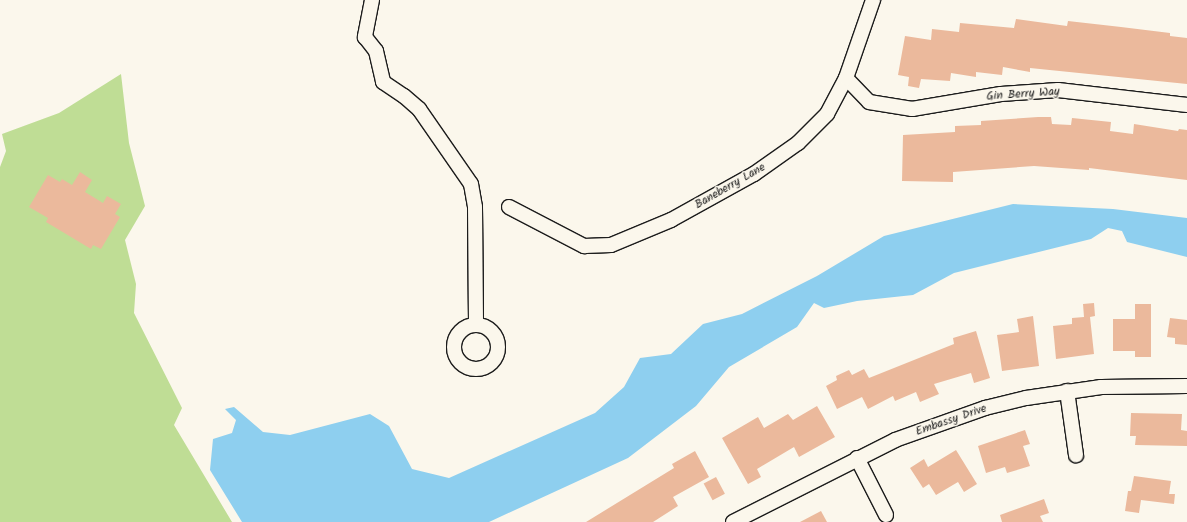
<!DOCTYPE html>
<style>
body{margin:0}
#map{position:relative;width:1187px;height:522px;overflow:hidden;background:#fbf7ec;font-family:Kalam,sans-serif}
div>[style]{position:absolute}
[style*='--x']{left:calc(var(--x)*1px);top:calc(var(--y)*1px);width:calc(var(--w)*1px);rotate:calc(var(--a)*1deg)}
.green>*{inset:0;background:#bfdd95}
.water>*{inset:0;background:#8ecfef}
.building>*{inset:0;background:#ebb99c;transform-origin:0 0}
.roads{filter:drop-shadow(1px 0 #1c1c1c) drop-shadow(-1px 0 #1c1c1c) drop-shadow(0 1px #1c1c1c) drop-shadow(0 -1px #1c1c1c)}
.minor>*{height:14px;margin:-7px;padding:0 7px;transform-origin:7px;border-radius:7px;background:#fbf7ec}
.minor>.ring{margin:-7px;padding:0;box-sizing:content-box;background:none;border:14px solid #fbf7ec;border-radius:50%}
span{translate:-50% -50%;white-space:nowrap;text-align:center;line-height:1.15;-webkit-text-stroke:3px #fbf7ec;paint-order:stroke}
.street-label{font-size:12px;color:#1c1c1c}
</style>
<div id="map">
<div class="green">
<div style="clip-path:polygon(121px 74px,129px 143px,145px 206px,125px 240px,136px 284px,134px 313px,182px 408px,174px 425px,232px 522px,0 522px,0 167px,6px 151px,2px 134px,59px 113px)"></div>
</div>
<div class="water">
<div style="clip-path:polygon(1013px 204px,1113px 209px,1187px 218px,1187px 257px,1127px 242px,1122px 231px,1108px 228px,1091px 239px,954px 273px,913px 295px,857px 301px,824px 308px,814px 303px,797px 327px,729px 367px,696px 406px,628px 458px,489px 522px,242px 522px,210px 470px,213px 439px,232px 433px,236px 420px,225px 409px,234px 407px,263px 432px,290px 435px,370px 414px,389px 426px,412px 469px,449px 478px,595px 413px,624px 387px,640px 358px,671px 354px,703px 324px,742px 314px,817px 276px,884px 236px)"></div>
</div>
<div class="building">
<div style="clip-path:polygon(1016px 19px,1067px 26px,1068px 21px,1121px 27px,1170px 33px,1170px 36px,1187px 38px,1187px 84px,1030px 68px,1030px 72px,1003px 67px,1002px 75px,976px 72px,976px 77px,951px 73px,950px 81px,921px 79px,919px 88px,908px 86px,909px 77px,898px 75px,905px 36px,931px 40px,932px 29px,959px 32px,960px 23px,1014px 28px)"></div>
<div style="clip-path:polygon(1038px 117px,1051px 117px,1052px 124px,1071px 125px,1072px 118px,1111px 122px,1110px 131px,1133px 134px,1134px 124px,1178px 131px,1179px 129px,1187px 130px,1187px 180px,1089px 168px,1089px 170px,1034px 166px,953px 172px,953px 182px,902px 181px,903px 135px,955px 132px,955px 126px,981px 125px,981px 121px)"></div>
<div style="clip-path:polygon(80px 172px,92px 180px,85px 192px,103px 203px,107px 196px,121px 204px,115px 214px,120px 217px,101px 249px,93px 245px,91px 249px,46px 222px,48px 218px,29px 207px,48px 175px,60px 182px,62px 179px,72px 185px)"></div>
<div style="clip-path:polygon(1094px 303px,1095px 316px,1090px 317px,1094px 354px,1056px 359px,1053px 326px,1072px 324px,1072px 318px,1084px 317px,1083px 304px)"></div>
<div style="clip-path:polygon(1135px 304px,1151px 304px,1151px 357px,1135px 357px,1135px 351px,1113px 351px,1113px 319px,1135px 319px)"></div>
<div style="clip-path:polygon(1033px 316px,1039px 366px,1002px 371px,997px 335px,1019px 332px,1017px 319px)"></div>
<div style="clip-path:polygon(1170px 318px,1187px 320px,1187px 345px,1175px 344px,1175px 338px,1167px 337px)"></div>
<div style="clip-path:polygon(976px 331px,990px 378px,974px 383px,971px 373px,934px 384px,939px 394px,920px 402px,916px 392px,895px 401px,893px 396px,868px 409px,862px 397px,837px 409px,826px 386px,837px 380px,836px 376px,849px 370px,852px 375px,864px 369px,869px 378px,954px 344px,953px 338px)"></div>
<div style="clip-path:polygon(817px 406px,835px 437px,799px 457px,794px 447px,757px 469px,761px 477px,748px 484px,722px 438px,758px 417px,764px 428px,788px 414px,793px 420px)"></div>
<div style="clip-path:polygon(1131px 413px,1182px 414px,1181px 430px,1187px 431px,1187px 446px,1135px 445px,1136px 436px,1130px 436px)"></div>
<div style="clip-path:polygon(1025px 430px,1030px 444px,1023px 446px,1030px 466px,1007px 473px,1005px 467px,986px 473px,978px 446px)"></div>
<div style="clip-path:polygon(956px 450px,977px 484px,964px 492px,958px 482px,936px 495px,929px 484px,923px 488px,910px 468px,924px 459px,928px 467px)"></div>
<div style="clip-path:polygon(695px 451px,709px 477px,673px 497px,678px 506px,653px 522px,586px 522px,674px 468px,672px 464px)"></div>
<div style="clip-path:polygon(1134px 476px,1171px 481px,1169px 494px,1175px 494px,1174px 504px,1141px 500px,1139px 513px,1125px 511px,1128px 491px,1131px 491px)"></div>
<div style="left:716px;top:477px;width:19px;height:14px;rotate:62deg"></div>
<div style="clip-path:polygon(1044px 499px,1049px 513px,1040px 516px,1043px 522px,1002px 522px,1000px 515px)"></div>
<div style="clip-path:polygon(821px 511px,827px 522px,800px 522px)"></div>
</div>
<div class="roads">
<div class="minor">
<div style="--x:372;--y:0;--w:38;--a:101"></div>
<div style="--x:365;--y:37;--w:18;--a:52"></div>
<div style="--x:376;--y:51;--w:32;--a:77"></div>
<div style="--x:383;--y:82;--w:25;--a:34"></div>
<div style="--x:404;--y:96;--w:20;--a:41"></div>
<div style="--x:419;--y:109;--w:91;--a:55.3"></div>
<div style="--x:471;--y:184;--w:23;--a:80"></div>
<div style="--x:475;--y:207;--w:118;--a:89.5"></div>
<div style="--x:846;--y:78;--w:33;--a:46"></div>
<div style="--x:869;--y:102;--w:44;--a:9.2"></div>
<div style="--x:912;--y:109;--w:90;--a:-9.6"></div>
<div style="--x:1001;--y:94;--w:57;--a:-4"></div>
<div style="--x:1058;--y:90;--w:130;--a:6.6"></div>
<div style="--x:509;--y:207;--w:85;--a:27.5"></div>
<div style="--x:584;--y:246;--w:27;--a:-2"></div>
<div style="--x:611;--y:245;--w:65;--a:-22.6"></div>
<div style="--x:671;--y:220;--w:95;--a:-29"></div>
<div style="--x:754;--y:174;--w:54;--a:-35.2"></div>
<div style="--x:798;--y:143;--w:41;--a:-45"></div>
<div style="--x:827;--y:114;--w:41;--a:-62.2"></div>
<div style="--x:846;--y:78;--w:83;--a:-70.9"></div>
<div class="ring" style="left:454px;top:325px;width:30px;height:30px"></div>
<div style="--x:1067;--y:391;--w:65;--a:82"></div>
<div style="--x:857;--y:458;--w:64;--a:63"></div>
<div style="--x:733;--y:522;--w:182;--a:-26.8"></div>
<div style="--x:895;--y:440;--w:96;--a:-19.6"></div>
<div style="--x:985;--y:408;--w:42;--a:-13.7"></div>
<div style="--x:1026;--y:398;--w:76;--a:-8.3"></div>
<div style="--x:1101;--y:387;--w:86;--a:-0.7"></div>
</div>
</div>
<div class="street-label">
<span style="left:1023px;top:94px;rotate:-4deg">Gin Berry Way</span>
<span style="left:730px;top:186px;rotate:-30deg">Baneberry Lane</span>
<span style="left:951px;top:420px;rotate:-19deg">Embassy Drive</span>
</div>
</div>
